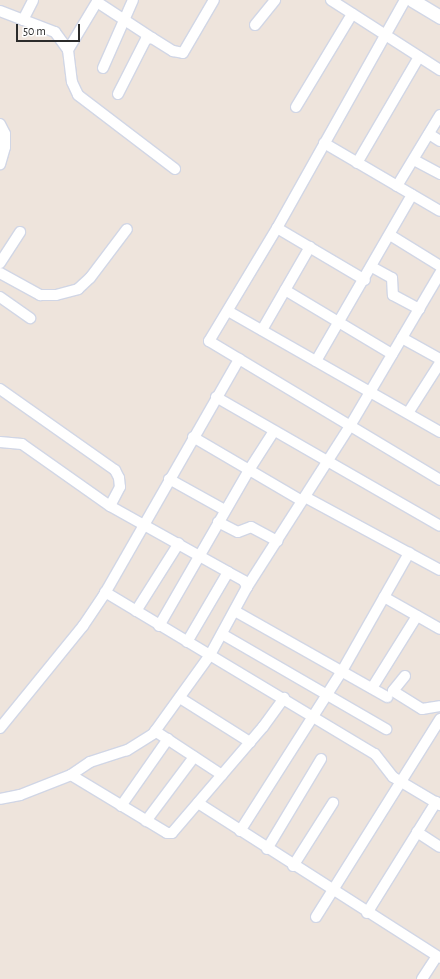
<!DOCTYPE html>
<style>
body{margin:0}
#map{position:relative;width:440px;height:979px;overflow:hidden;background:#eee4dc;font-family:"Alegreya Sans",sans-serif}
div>[style]{position:absolute}
[style*='--x']{left:calc(var(--x)*1px);top:calc(var(--y)*1px);width:calc(var(--w)*1px);rotate:calc(var(--a)*1deg)}
.roads{filter:drop-shadow(1px 0 #d1d6e5) drop-shadow(-1px 0 #d1d6e5) drop-shadow(0 1px #d1d6e5) drop-shadow(0 -1px #d1d6e5)}
.minor>*{height:10px;margin:-5px;padding:0 5px;transform-origin:5px;border-radius:5px;background:#fff}
.tertiary>*{height:13px;margin:-6.5px;padding:0 6.5px;transform-origin:6.5px;border-radius:6.5px;background:#fff}
span{translate:-50% -50%;white-space:nowrap;text-align:center;line-height:1.15;-webkit-text-stroke:3px #fff;paint-order:stroke}
.scale{position:absolute;left:16px;top:24px;width:64px;height:18px;box-sizing:border-box;border:2px solid #2b2b2b;border-top:0;padding-left:5px;font-size:12px;line-height:14px;white-space:nowrap;color:#2b2b2b;-webkit-text-stroke:3px #fff;paint-order:stroke}
</style>
<div id="map">
<div class="roads">
<div class="minor">
<div style="--x:331;--y:0;--w:130;--a:32.7"></div>
<div style="--x:405;--y:0;--w:261;--a:119.3"></div>
<div style="--x:277;--y:228;--w:132;--a:121"></div>
<div style="--x:209;--y:341;--w:270;--a:31"></div>
<div style="--x:97;--y:2;--w:66;--a:33.2"></div>
<div style="--x:0;--y:11;--w:59;--a:20.9"></div>
<div style="--x:55;--y:32;--w:22;--a:54"></div>
<div style="--x:68;--y:50;--w:32;--a:83"></div>
<div style="--x:72;--y:82;--w:14;--a:65"></div>
<div style="--x:78;--y:95;--w:122;--a:37.3"></div>
<div style="--x:23;--y:20;--w:22;--a:-63"></div>
<div style="--x:255;--y:25;--w:32;--a:-51"></div>
<div style="--x:68;--y:50;--w:58;--a:-59"></div>
<div style="--x:103;--y:68;--w:74;--a:-66.2"></div>
<div style="--x:118;--y:94;--w:62;--a:-63"></div>
<div style="--x:146;--y:39;--w:6;--a:-9"></div>
<div style="--x:152;--y:38;--w:25;--a:32"></div>
<div style="--x:173;--y:51;--w:10;--a:11"></div>
<div style="--x:183;--y:53;--w:61;--a:-59.7"></div>
<div style="--x:296;--y:107;--w:109;--a:-58.9"></div>
<div style="--x:0;--y:124;--w:11;--a:63"></div>
<div style="--x:5;--y:134;--w:13;--a:90"></div>
<div style="--x:5;--y:147;--w:18;--a:106"></div>
<div style="--x:429;--y:134;--w:13;--a:32"></div>
<div style="--x:324;--y:143;--w:134;--a:30.4"></div>
<div style="--x:414;--y:160;--w:30;--a:28"></div>
<div style="--x:357;--y:163;--w:123;--a:-59.7"></div>
<div style="--x:397;--y:186;--w:83;--a:-58.8"></div>
<div style="--x:277;--y:228;--w:102;--a:30.6"></div>
<div style="--x:390;--y:235;--w:59;--a:31.8"></div>
<div style="--x:0;--y:263;--w:37;--a:-57"></div>
<div style="--x:372;--y:267;--w:23;--a:29"></div>
<div style="--x:392;--y:278;--w:17;--a:87"></div>
<div style="--x:393;--y:295;--w:30;--a:28"></div>
<div style="--x:0;--y:273;--w:46;--a:28.8"></div>
<div style="--x:40;--y:295;--w:16;--a:0"></div>
<div style="--x:56;--y:295;--w:23;--a:-15"></div>
<div style="--x:78;--y:289;--w:16;--a:-43"></div>
<div style="--x:90;--y:278;--w:61;--a:-52.9"></div>
<div style="--x:285;--y:290;--w:125;--a:30.9"></div>
<div style="--x:0;--y:297;--w:37;--a:35"></div>
<div style="--x:228;--y:311;--w:244;--a:29.7"></div>
<div style="--x:262;--y:330;--w:96;--a:-60"></div>
<div style="--x:402;--y:338;--w:43;--a:28.9"></div>
<div style="--x:316;--y:361;--w:192;--a:-60"></div>
<div style="--x:0;--y:389;--w:141;--a:35.2"></div>
<div style="--x:115;--y:470;--w:9;--a:63"></div>
<div style="--x:119;--y:478;--w:9;--a:84"></div>
<div style="--x:120;--y:487;--w:21;--a:118"></div>
<div style="--x:216;--y:397;--w:258;--a:29.9"></div>
<div style="--x:408;--y:413;--w:59;--a:-57.4"></div>
<div style="--x:193;--y:437;--w:126;--a:30.4"></div>
<div style="--x:0;--y:442;--w:22;--a:5"></div>
<div style="--x:22;--y:444;--w:108;--a:35.2"></div>
<div style="--x:110;--y:506;--w:135;--a:29.2"></div>
<div style="--x:228;--y:572;--w:18;--a:29"></div>
<div style="--x:244;--y:581;--w:7;--a:63"></div>
<div style="--x:247;--y:587;--w:77;--a:118.6"></div>
<div style="--x:210;--y:655;--w:97;--a:125.8"></div>
<div style="--x:153;--y:734;--w:31;--a:148"></div>
<div style="--x:127;--y:750;--w:39;--a:162"></div>
<div style="--x:90;--y:762;--w:23;--a:146"></div>
<div style="--x:71;--y:775;--w:55;--a:158.6"></div>
<div style="--x:20;--y:795;--w:20;--a:169"></div>
<div style="--x:169;--y:479;--w:64;--a:29"></div>
<div style="--x:305;--y:497;--w:153;--a:28.4"></div>
<div style="--x:218;--y:522;--w:22;--a:27"></div>
<div style="--x:238;--y:532;--w:14;--a:-21"></div>
<div style="--x:251;--y:527;--w:30;--a:28"></div>
<div style="--x:247;--y:587;--w:191;--a:-57.4"></div>
<div style="--x:350;--y:426;--w:178;--a:-59.5"></div>
<div style="--x:105;--y:592;--w:315;--a:31"></div>
<div style="--x:375;--y:754;--w:29;--a:52"></div>
<div style="--x:393;--y:777;--w:55;--a:30.8"></div>
<div style="--x:384;--y:597;--w:64;--a:29.7"></div>
<div style="--x:136;--y:611;--w:80;--a:-57.7"></div>
<div style="--x:235;--y:611;--w:175;--a:29.5"></div>
<div style="--x:159;--y:626;--w:180;--a:-60"></div>
<div style="--x:249;--y:470;--w:46;--a:-57.3"></div>
<div style="--x:222;--y:634;--w:190;--a:30.1"></div>
<div style="--x:187;--y:642;--w:81;--a:-59.6"></div>
<div style="--x:405;--y:676;--w:19;--a:129"></div>
<div style="--x:393;--y:691;--w:34;--a:32"></div>
<div style="--x:422;--y:709;--w:18;--a:-9"></div>
<div style="--x:372;--y:688;--w:85;--a:-58"></div>
<div style="--x:180;--y:698;--w:83;--a:32.2"></div>
<div style="--x:0;--y:728;--w:132;--a:-50.9"></div>
<div style="--x:83;--y:626;--w:37;--a:-56"></div>
<div style="--x:104;--y:595;--w:272;--a:-60.2"></div>
<div style="--x:155;--y:731;--w:80;--a:33.3"></div>
<div style="--x:71;--y:775;--w:112;--a:31.1"></div>
<div style="--x:167;--y:833;--w:5;--a:0"></div>
<div style="--x:172;--y:833;--w:140;--a:-49.4"></div>
<div style="--x:263;--y:727;--w:36;--a:-54"></div>
<div style="--x:198;--y:803;--w:287;--a:32.6"></div>
<div style="--x:121;--y:806;--w:82;--a:-55"></div>
<div style="--x:146;--y:821;--w:80;--a:-53.1"></div>
<div style="--x:240;--y:831;--w:190;--a:-57.5"></div>
<div style="--x:342;--y:671;--w:136;--a:-60.4"></div>
<div style="--x:417;--y:832;--w:27;--a:33"></div>
<div style="--x:267;--y:849;--w:105;--a:-59"></div>
<div style="--x:293;--y:866;--w:75;--a:-57.6"></div>
<div style="--x:367;--y:913;--w:131;--a:-58.1"></div>
<div style="--x:316;--y:917;--w:234;--a:-57.9"></div>
<div style="--x:422;--y:979;--w:27;--a:-57"></div>
</div>
<div class="tertiary">
<div style="--x:412;--y:0;--w:33;--a:31"></div>
</div>
</div>
<div class="scale">50 m</div>
</div>
